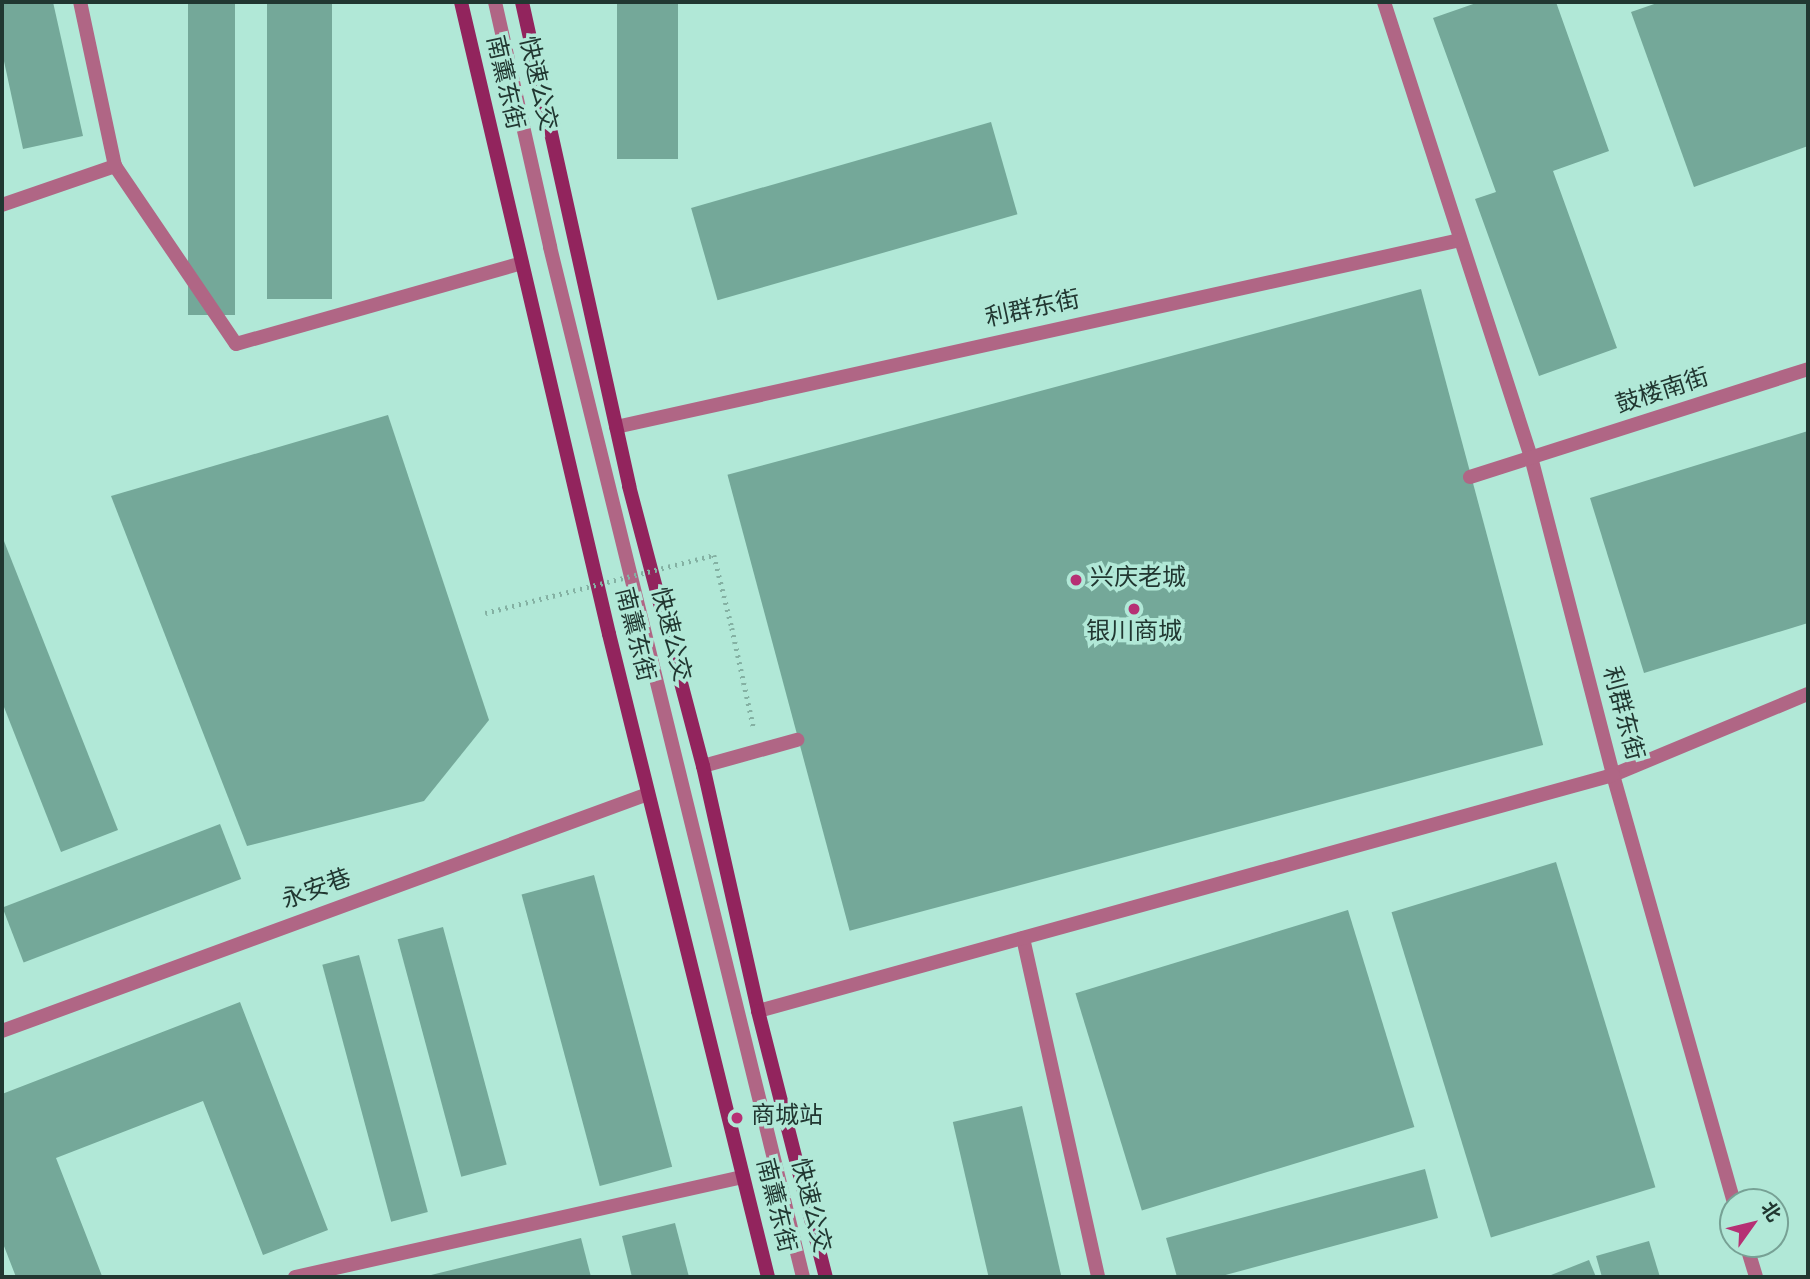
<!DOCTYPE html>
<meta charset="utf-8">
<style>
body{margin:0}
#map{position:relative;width:1810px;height:1279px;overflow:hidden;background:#b1e8d7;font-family:Overpass,"Noto Sans SC",sans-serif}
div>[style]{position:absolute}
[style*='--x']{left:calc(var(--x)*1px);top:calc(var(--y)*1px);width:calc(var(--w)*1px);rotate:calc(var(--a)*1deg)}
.building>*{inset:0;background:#74a899;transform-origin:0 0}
.path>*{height:4.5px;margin-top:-2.25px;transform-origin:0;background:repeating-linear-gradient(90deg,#84b1a3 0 2px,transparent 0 7px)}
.lane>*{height:14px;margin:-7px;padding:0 7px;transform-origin:7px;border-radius:7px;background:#b06685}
.street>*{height:14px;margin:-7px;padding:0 7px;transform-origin:7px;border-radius:7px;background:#b06685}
.secondary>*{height:14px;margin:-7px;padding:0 7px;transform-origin:7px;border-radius:7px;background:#92245d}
.path-bridge>*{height:4.5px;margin-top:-2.25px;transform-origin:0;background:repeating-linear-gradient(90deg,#84b1a3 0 2px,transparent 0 7px)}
.dots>*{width:19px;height:19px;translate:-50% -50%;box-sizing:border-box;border:4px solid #b1e8d7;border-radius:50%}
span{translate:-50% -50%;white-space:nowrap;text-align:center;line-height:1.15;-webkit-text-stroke:7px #b1e8d7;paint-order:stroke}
.street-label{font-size:24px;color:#213731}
.poi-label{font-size:24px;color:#213731}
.left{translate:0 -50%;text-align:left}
.frame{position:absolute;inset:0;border:4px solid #213731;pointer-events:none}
.north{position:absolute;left:1719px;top:1188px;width:70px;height:70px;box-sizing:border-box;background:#b1e8d7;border:2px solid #77a195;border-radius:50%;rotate:56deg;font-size:19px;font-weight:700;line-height:28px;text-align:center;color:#213731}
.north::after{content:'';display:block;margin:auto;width:24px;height:32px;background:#b63074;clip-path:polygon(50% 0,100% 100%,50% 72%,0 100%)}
</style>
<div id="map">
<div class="building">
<div style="clip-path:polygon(2px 2px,53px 2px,83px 136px,23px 149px,2px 52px)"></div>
<div style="left:188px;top:2px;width:47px;height:313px"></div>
<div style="left:267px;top:2px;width:65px;height:297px"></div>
<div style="left:617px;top:2px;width:61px;height:157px"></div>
<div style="clip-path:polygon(1479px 2px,1556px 2px,1609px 151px,1553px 171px,1617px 348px,1539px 376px,1475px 199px,1496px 192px,1433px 18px)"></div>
<div style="clip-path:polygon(1660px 2px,1808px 2px,1808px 146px,1694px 187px,1631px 12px)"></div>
<div style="left:991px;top:122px;width:96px;height:312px;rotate:74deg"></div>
<div style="left:1421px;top:289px;width:472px;height:718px;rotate:75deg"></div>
<div style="clip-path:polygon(388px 415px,489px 720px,424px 801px,247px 846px,111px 496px)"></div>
<div style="clip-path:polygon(1808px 431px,1808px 623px,1644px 673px,1590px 498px)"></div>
<div style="clip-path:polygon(2px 536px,118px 830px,61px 852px,2px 702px)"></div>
<div style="left:220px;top:824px;width:59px;height:233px;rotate:69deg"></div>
<div style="left:1556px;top:862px;width:340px;height:172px;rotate:73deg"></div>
<div style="left:594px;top:875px;width:302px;height:75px;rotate:75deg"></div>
<div style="left:1348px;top:910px;width:227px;height:285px;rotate:73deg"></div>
<div style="left:443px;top:927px;width:246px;height:47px;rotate:75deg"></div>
<div style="left:359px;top:955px;width:266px;height:38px;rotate:75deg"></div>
<div style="clip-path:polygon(240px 1002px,328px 1230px,263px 1255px,203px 1101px,56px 1158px,102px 1276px,16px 1277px,2px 1241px,2px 1094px)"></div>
<div style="left:1022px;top:1106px;width:175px;height:71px;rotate:77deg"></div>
<div style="clip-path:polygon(1425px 1169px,1438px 1218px,1218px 1277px,1177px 1277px,1166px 1238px)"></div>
<div style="clip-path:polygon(675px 1223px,689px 1277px,632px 1277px,622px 1236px)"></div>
<div style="clip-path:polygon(581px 1238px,591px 1277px,427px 1277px,427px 1276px)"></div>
<div style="clip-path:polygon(1649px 1241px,1660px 1277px,1602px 1277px,1596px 1256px)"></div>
<div style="clip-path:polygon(1589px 1260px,1596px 1277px,1546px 1277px)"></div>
</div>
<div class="path">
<div style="--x:732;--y:628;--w:103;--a:77.7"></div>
</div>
<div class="lane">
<div style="--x:495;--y:2;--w:251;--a:77.3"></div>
<div style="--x:550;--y:247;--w:1061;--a:76.2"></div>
<div style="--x:1613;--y:775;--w:211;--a:-22.6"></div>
</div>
<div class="street">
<div style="--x:1384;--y:2;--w:482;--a:72.1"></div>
<div style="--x:1532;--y:461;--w:324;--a:75.5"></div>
<div style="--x:1613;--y:775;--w:444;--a:74.2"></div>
<div style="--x:115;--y:166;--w:215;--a:55.8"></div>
<div style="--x:236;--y:344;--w:297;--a:-15.8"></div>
<div style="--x:2;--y:205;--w:120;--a:-19"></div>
<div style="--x:115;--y:166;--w:168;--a:-102"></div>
<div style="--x:616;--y:427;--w:864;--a:-12.49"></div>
<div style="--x:1470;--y:477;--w:355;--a:-17.7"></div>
<div style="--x:703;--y:766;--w:98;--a:-15.5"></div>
<div style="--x:1023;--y:938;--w:347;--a:77.5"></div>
<div style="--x:758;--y:1011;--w:887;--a:-15.43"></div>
<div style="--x:2;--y:1031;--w:688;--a:-20.15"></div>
<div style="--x:1746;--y:1244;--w:34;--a:73"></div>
<div style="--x:295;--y:1277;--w:459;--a:-12.6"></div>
</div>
<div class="secondary">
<div style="--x:461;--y:2;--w:649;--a:76.82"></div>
<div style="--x:609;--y:634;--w:662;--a:76.11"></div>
<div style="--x:522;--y:2;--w:496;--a:77.5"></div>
<div style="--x:629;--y:486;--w:290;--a:75.2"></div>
<div style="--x:703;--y:766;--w:251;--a:77.3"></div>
<div style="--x:758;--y:1011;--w:275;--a:75.7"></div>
</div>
<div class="path-bridge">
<div style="--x:485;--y:613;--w:236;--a:-14.2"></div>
<div style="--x:714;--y:555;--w:75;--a:76.1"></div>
</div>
<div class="dots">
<div style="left:1076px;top:580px;background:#b63074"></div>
<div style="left:1134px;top:609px;background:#b63074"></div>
<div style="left:737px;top:1118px;background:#b63074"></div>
</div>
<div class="street-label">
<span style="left:503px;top:83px;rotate:77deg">南薰东街</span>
<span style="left:536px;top:84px;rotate:77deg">快速公交</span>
<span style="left:1033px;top:311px;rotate:-12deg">利群东街</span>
<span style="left:1663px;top:393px;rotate:-18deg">鼓楼南街</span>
<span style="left:633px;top:635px;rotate:76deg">南薰东街</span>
<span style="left:669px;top:635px;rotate:76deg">快速公交</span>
<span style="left:1621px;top:714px;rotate:75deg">利群东街</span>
<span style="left:317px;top:891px;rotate:-20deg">永安巷</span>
<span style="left:774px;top:1206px;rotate:76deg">南薰东街</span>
<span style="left:809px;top:1206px;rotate:76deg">快速公交</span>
</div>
<div class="poi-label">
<span class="left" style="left:1090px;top:580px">兴庆老城</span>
<span style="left:1134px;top:634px">银川商城</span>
<span class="left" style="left:751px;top:1118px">商城站</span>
</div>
<div class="frame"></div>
<div class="north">北</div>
</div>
